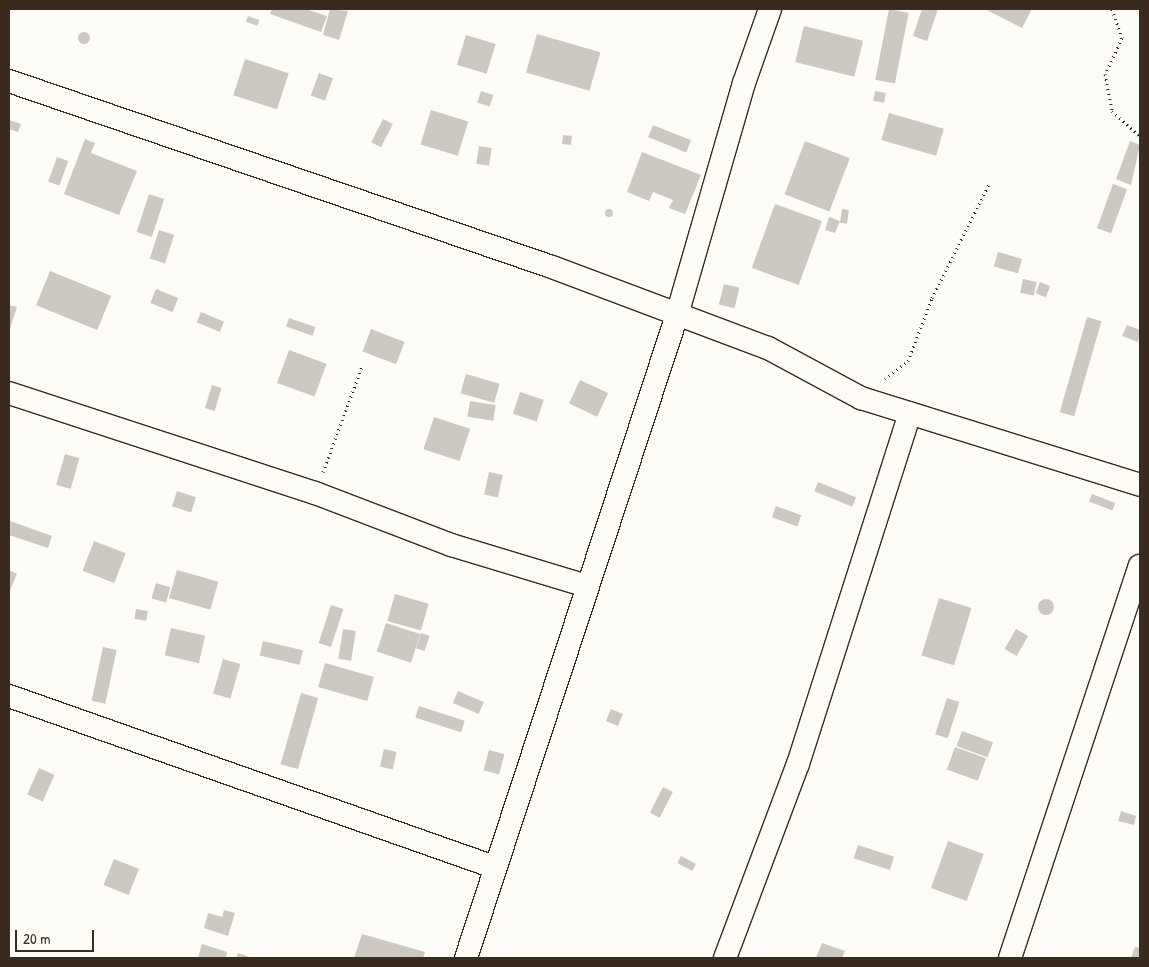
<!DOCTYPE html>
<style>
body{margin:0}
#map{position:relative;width:1149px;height:967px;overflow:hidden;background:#fdfcf7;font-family:"Patrick Hand",sans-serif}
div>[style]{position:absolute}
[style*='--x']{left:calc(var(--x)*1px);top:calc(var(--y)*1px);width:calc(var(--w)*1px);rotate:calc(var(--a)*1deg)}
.building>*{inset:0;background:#cdc8c2;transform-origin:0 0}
.round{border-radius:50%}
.path>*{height:3px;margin-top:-1.5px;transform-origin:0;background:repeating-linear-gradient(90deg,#3b2a1e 0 1px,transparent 0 5px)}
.roads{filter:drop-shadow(1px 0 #3b2a1e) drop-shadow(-1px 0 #3b2a1e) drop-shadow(0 1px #3b2a1e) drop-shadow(0 -1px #3b2a1e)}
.street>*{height:22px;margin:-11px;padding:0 11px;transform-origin:11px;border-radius:11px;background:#fdfcf7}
span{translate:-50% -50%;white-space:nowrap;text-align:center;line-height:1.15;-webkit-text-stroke:4.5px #fdfcf7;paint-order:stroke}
.frame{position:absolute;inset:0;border:10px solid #3b2a1e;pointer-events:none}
.scale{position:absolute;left:15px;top:930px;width:79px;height:22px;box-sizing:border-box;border:2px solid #3b2a1e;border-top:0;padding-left:6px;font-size:15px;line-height:18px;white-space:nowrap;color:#3b2a1e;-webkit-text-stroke:4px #fdfcf7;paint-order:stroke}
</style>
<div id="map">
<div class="building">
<div style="clip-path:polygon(272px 9px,306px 9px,327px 16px,321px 32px,270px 14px)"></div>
<div style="clip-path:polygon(330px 9px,348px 11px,339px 40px,323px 35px)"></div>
<div style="left:889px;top:9px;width:20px;height:72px;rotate:11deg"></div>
<div style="clip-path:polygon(922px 9px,938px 9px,927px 41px,913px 36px)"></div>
<div style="clip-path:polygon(985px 9px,1032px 9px,1022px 28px)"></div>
<div style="left:248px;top:16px;width:12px;height:6px;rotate:20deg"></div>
<div style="left:804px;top:26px;width:61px;height:37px;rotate:14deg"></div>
<div class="round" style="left:78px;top:32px;width:12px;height:12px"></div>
<div style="left:537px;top:34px;width:66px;height:40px;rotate:16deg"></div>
<div style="left:466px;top:35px;width:31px;height:31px;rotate:17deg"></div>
<div style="left:245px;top:59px;width:46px;height:38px;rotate:18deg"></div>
<div style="left:319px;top:73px;width:15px;height:24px;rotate:20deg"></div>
<div style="left:481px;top:91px;width:13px;height:12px;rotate:18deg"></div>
<div style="left:875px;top:91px;width:11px;height:10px;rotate:10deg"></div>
<div style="left:431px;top:110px;width:39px;height:36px;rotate:17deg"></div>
<div style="left:889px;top:113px;width:57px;height:28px;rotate:16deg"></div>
<div style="left:383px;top:119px;width:11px;height:26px;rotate:27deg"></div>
<div style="clip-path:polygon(9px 120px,21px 124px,18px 132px,9px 129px)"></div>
<div style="left:653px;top:125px;width:41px;height:13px;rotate:22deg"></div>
<div style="left:563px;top:135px;width:9px;height:9px;rotate:6deg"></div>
<div style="clip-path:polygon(85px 139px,95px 143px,91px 153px,137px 171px,119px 215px,64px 194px)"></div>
<div style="left:805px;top:141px;width:48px;height:57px;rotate:21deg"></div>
<div style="clip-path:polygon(1130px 141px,1140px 145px,1131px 185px,1116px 179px)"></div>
<div style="left:479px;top:146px;width:13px;height:18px;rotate:9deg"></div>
<div style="clip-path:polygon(642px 152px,701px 175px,685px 214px,669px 208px,673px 200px,653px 192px,649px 201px,627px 192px)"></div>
<div style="left:57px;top:157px;width:12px;height:26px;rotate:20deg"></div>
<div style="left:1113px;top:184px;width:15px;height:47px;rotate:20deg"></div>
<div style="left:149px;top:194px;width:16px;height:40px;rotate:18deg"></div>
<div style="left:775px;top:204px;width:50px;height:68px;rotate:20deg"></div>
<div class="round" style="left:605px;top:209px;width:8px;height:8px"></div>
<div style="left:842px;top:209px;width:7px;height:14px;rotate:8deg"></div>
<div style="clip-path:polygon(829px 217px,840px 221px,835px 233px,825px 230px)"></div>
<div style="left:159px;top:230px;width:16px;height:30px;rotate:18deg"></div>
<div style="left:998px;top:252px;width:25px;height:15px;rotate:16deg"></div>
<div style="left:50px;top:271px;width:66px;height:37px;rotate:22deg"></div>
<div style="left:1023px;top:279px;width:14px;height:14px;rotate:12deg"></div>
<div style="left:1040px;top:282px;width:11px;height:12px;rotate:22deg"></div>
<div style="left:724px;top:284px;width:16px;height:21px;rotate:14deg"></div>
<div style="left:156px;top:289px;width:24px;height:15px;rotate:22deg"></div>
<div style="clip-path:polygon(9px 305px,17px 307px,9px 332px)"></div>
<div style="left:201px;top:312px;width:25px;height:11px;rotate:23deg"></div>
<div style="left:1087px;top:317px;width:15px;height:99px;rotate:16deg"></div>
<div style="left:289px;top:318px;width:28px;height:9px;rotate:19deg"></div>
<div style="clip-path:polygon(1127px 325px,1140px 330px,1138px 342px,1122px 336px)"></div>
<div style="left:371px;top:329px;width:36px;height:24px;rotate:21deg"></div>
<div style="left:289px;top:350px;width:40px;height:35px;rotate:20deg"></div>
<div style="left:466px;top:374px;width:35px;height:20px;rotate:16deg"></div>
<div style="left:580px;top:380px;width:31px;height:26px;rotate:25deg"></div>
<div style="left:212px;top:385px;width:10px;height:24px;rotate:17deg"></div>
<div style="left:520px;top:392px;width:25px;height:23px;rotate:18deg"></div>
<div style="left:470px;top:401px;width:26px;height:16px;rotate:9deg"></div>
<div style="left:434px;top:417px;width:38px;height:34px;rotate:18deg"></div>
<div style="left:65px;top:454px;width:15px;height:32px;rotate:16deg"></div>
<div style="left:489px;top:472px;width:14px;height:23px;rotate:12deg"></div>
<div style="left:818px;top:482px;width:41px;height:10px;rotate:22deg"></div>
<div style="left:177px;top:491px;width:20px;height:16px;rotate:18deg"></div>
<div style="left:1092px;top:494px;width:25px;height:8px;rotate:21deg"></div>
<div style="left:776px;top:506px;width:27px;height:12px;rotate:20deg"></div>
<div style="clip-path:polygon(10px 521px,52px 536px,48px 548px,9px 535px)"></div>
<div style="left:94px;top:541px;width:34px;height:32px;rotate:21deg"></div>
<div style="clip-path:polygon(9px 570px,17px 574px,9px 593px)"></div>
<div style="left:177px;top:570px;width:43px;height:29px;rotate:16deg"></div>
<div style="left:156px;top:583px;width:15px;height:16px;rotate:16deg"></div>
<div style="left:395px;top:594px;width:35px;height:28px;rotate:16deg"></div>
<div style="left:939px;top:598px;width:34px;height:60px;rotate:17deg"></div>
<div class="round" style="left:1038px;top:599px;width:16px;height:16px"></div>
<div style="left:331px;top:605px;width:13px;height:40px;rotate:18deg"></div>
<div style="left:136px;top:609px;width:12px;height:10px;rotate:9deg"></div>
<div style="left:386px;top:623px;width:36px;height:30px;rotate:18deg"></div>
<div style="left:171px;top:628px;width:35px;height:28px;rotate:13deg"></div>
<div style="left:343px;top:629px;width:13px;height:30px;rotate:9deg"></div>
<div style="left:1016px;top:629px;width:14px;height:23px;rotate:30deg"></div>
<div style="left:421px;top:633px;width:9px;height:16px;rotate:18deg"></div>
<div style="left:263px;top:641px;width:41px;height:15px;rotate:13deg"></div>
<div style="left:103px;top:647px;width:14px;height:55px;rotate:12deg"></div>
<div style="left:223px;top:659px;width:18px;height:36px;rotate:16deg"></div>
<div style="left:325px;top:663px;width:51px;height:25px;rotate:16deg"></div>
<div style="left:458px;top:691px;width:28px;height:13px;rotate:23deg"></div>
<div style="left:301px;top:693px;width:18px;height:74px;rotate:16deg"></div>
<div style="left:947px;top:698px;width:13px;height:38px;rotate:18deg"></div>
<div style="left:419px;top:706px;width:48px;height:12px;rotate:18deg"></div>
<div style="left:611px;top:709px;width:13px;height:13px;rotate:23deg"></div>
<div style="left:962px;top:731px;width:33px;height:16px;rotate:20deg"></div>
<div style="left:955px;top:747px;width:33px;height:24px;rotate:20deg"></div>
<div style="left:384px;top:749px;width:13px;height:18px;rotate:13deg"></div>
<div style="left:489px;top:750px;width:16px;height:21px;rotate:15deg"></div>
<div style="left:39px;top:768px;width:17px;height:29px;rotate:24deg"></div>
<div style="left:663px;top:787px;width:11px;height:29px;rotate:27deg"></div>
<div style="clip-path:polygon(1121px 811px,1136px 816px,1134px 825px,1118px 821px)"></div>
<div style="left:948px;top:841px;width:38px;height:50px;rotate:20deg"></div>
<div style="left:858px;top:845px;width:38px;height:14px;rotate:18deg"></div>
<div style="left:681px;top:856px;width:17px;height:8px;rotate:28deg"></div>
<div style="left:114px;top:859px;width:27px;height:28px;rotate:22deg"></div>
<div style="clip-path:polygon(224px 910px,235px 913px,228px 936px,204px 928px,208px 913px,222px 917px)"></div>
<div style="clip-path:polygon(362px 934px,425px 952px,423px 958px,354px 958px)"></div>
<div style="clip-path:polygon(822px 943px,845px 951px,842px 958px,816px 958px)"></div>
<div style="clip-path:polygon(202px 944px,227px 952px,226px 958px,198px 958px)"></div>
<div style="clip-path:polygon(1135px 947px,1140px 948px,1140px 958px,1131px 958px)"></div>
<div style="clip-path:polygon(238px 953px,252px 958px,236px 958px)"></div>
</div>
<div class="path">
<div style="--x:1112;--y:9;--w:31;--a:71"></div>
<div style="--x:1122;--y:38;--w:40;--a:115"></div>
<div style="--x:1105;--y:74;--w:38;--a:79"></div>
<div style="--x:1112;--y:111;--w:38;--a:42"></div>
<div style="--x:885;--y:379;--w:29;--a:-38"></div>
<div style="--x:908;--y:361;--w:67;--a:-69.1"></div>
<div style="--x:932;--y:298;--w:127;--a:-63.4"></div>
<div style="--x:323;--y:472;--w:115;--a:-69.7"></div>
</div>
<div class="roads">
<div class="street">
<div style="--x:9;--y:81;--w:574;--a:18.91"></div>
<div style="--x:552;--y:267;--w:231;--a:20.6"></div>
<div style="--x:768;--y:348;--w:106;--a:28.3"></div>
<div style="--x:861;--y:398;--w:292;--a:17.3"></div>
<div style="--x:9;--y:393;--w:322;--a:18.1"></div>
<div style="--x:315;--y:493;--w:146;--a:20.9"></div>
<div style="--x:451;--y:545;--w:142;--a:16.8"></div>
<div style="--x:9;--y:696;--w:514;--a:19.42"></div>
<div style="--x:466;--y:958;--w:677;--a:-71.83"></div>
<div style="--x:677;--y:315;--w:241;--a:-73.9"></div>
<div style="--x:744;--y:83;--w:78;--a:-70.6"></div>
<div style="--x:725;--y:958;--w:207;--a:-69.4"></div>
<div style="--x:798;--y:764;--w:368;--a:-72.3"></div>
<div style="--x:1010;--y:958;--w:413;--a:-71.7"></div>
</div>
</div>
<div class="frame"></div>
<div class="scale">20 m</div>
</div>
